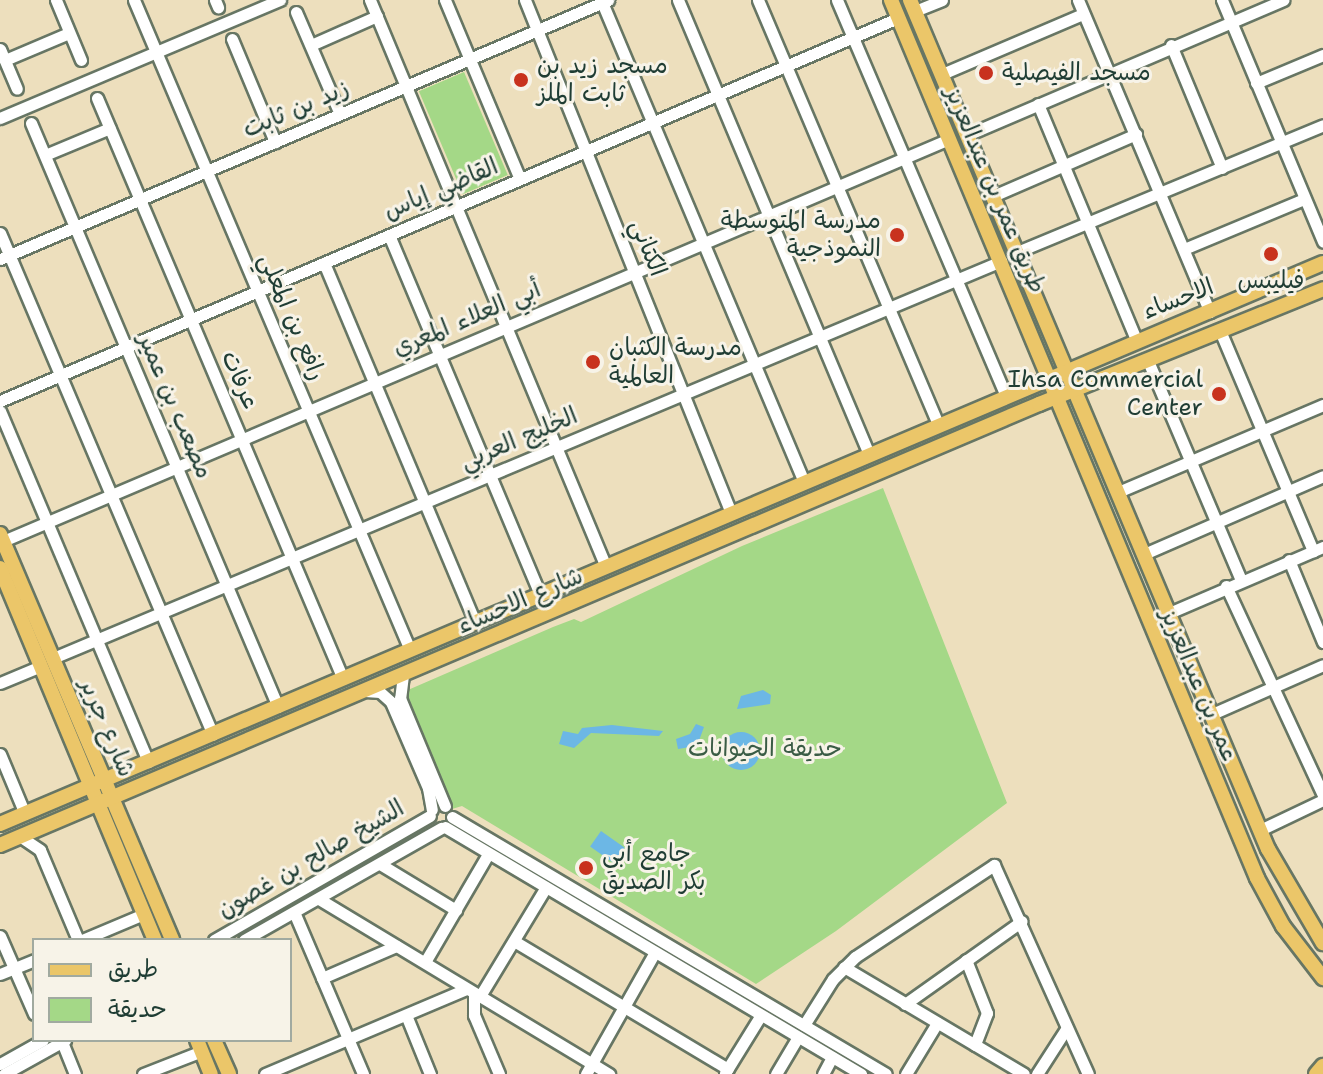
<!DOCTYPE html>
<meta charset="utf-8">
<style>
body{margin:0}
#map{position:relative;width:1323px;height:1074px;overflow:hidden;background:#eddfbd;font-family:"Shantell Sans","Playpen Sans Arabic",sans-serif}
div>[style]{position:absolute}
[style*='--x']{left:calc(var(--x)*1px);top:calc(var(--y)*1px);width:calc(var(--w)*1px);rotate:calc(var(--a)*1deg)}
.green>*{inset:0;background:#a4d887;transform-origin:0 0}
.water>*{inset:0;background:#6cb7e5;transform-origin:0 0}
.round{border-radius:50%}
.roads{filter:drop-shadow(2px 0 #677664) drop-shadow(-2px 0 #677664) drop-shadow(0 2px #677664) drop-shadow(0 -2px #677664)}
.minor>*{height:11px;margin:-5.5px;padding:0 5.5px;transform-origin:5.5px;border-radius:5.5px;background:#fff}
.major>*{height:14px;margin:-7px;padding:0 7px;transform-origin:7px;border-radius:7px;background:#ebc669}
.dots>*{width:22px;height:22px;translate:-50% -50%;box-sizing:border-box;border:4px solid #f7f3e8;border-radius:50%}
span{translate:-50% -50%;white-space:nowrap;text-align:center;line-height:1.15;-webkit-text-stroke:6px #f7f3e8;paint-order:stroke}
.poi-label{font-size:24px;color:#1f3d34}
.left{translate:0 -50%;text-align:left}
.right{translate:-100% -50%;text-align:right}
.street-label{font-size:24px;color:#1f3d34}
.park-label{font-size:24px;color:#3a5c45}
.legend{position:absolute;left:32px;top:938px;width:260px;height:104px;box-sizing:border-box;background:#f7f3e8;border:2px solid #a1aaa0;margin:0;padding:10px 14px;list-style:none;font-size:24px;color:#1f3d34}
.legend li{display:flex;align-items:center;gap:16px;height:40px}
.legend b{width:40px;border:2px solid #a1aaa0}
</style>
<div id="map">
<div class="green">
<div style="left:464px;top:72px;width:112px;height:49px;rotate:67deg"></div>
<div style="clip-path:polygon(883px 488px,1007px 803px,836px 931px,756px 984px,462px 806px,452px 809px,401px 693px,553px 627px,574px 619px,581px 622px,742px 546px)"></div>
</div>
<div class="water">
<div style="clip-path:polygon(763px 690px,771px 695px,770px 704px,737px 709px,741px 696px)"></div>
<div style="clip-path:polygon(696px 724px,704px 727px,697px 746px,678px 749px,676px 739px,690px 734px)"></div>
<div style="clip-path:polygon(612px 725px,663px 731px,659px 736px,591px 733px,574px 748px,559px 744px,563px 731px,578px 734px,582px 728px)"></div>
<div class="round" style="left:722px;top:732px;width:38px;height:38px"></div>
<div style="left:601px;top:831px;width:29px;height:19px;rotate:35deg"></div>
</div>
<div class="roads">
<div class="minor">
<div style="--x:56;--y:0;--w:65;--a:67.4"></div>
<div style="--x:134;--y:0;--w:706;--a:66.99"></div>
<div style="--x:215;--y:0;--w:8;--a:67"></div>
<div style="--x:370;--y:0;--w:614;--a:67.4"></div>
<div style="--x:445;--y:0;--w:194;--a:67.3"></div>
<div style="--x:525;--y:0;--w:553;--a:68.12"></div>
<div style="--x:601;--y:0;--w:523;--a:67.16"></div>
<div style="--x:678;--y:0;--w:493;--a:67.2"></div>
<div style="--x:758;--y:0;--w:462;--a:67"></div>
<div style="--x:837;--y:0;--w:431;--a:66.9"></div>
<div style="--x:1078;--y:0;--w:339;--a:67.1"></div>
<div style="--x:1222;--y:0;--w:262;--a:67.3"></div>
<div style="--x:915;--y:11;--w:29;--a:-22"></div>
<div style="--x:296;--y:12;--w:111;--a:66.7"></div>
<div style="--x:232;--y:39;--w:112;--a:67.3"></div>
<div style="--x:311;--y:45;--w:72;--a:-23.7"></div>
<div style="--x:1171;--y:45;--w:133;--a:67.5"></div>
<div style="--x:0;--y:49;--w:43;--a:67"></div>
<div style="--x:5;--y:60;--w:69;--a:-22.9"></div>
<div style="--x:942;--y:74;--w:153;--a:-23.1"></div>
<div style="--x:1256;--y:83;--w:73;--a:-22.7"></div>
<div style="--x:97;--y:98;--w:631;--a:67.05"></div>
<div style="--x:1038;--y:104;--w:255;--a:67.4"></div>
<div style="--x:0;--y:118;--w:304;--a:-22.9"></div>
<div style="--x:31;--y:123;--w:634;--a:67.07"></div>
<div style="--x:967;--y:135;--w:344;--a:-23.1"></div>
<div style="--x:45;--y:155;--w:70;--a:-22.6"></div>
<div style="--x:993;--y:196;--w:156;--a:-23.4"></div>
<div style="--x:0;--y:233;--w:545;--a:67.01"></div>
<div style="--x:389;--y:235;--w:390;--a:67.2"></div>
<div style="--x:1184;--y:249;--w:130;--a:-22.6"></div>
<div style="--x:1017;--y:252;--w:331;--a:-22.5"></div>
<div style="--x:0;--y:259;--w:661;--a:-23.07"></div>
<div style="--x:324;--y:263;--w:390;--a:67.2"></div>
<div style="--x:1221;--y:333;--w:237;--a:67.1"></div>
<div style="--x:1148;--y:361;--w:238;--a:67"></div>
<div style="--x:0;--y:401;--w:976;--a:-23.1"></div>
<div style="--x:0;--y:411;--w:381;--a:67.1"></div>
<div style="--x:1118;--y:492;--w:223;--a:-23"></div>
<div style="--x:3;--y:541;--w:1028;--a:-23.02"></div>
<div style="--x:1144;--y:554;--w:195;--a:-23.5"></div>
<div style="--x:1289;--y:560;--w:89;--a:67.5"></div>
<div style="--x:1226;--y:586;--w:230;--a:65.1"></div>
<div style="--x:1169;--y:613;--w:168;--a:-23.2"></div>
<div style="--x:53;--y:658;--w:1028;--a:-22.72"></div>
<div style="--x:403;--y:675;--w:23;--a:97"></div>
<div style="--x:400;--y:698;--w:117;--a:67.4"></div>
<div style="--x:0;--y:683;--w:44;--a:-22.5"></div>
<div style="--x:365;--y:691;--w:15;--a:4"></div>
<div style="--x:380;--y:692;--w:15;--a:42"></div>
<div style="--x:391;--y:702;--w:94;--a:66.7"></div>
<div style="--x:428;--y:788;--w:22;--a:80"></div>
<div style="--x:1212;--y:714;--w:121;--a:-23.8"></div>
<div style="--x:0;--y:754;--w:65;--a:67.4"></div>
<div style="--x:452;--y:817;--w:504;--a:30.63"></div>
<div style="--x:445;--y:827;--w:484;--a:30.7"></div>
<div style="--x:1260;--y:830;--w:70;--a:-25.5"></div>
<div style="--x:21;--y:837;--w:23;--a:34"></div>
<div style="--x:40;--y:850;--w:98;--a:67.1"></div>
<div style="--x:380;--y:864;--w:89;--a:31.2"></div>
<div style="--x:319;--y:899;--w:339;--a:31.1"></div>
<div style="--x:294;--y:912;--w:176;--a:66.9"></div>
<div style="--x:0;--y:936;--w:85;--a:66.4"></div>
<div style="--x:82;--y:940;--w:67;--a:-22.8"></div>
<div style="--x:214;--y:940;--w:249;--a:-29.9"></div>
<div style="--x:244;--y:940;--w:227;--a:-29.6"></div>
<div style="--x:514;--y:941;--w:249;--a:30.9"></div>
<div style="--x:966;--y:960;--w:57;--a:68.4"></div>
<div style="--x:987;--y:1013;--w:34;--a:111"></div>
<div style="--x:425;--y:962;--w:125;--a:-59.7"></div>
<div style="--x:844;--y:967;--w:209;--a:30.7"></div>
<div style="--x:0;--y:974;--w:37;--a:-22"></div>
<div style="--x:322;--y:978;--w:81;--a:-23.4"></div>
<div style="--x:474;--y:993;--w:22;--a:90"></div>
<div style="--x:474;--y:1015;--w:64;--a:67"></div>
<div style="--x:480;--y:996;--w:127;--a:-58.8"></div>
<div style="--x:905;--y:1004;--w:143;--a:-35.4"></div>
<div style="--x:406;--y:1015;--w:64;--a:67.9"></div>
<div style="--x:804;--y:1025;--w:54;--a:-57.8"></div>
<div style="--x:833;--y:979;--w:31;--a:-45"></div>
<div style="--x:855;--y:957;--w:167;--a:-33.5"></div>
<div style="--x:994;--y:865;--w:229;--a:65.8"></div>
<div style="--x:62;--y:1042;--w:35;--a:68"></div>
<div style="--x:0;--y:1064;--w:49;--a:-29.2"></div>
<div style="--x:725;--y:1073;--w:68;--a:-58.2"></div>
<div style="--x:4;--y:1074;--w:70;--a:-29.1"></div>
<div style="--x:143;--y:1074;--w:63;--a:-21.3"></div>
<div style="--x:265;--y:1074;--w:218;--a:-22.9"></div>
<div style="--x:586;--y:1074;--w:140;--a:-60.5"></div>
<div style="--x:776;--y:1074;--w:43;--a:-59.3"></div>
<div style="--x:823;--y:1074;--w:19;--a:-62"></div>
<div style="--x:906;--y:1074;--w:60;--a:-58.7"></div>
<div style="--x:1037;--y:1074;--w:54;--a:-57.2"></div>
</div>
<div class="major">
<div style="--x:891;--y:0;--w:951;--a:67.37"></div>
<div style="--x:1257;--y:878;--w:55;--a:61.6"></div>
<div style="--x:1283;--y:926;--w:66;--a:52.4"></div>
<div style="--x:910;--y:0;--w:921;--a:67.14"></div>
<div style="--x:1268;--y:849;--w:109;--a:59.7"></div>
<div style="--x:0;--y:534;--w:441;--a:67"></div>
<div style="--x:0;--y:568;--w:403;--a:67.4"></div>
<div style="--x:0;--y:824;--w:1437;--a:-22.98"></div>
<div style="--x:0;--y:845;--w:1129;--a:-23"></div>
<div style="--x:1039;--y:404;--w:306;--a:-22"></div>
<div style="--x:197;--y:1040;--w:37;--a:68"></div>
<div style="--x:214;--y:1040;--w:37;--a:66"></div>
<div style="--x:1316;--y:1074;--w:11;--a:-49"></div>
</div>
</div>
<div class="dots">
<div style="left:986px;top:73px;background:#c8321e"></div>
<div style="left:521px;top:80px;background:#c8321e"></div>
<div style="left:897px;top:235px;background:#c8321e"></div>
<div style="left:1271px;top:254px;background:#c8321e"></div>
<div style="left:593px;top:362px;background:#c8321e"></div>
<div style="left:1219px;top:394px;background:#c8321e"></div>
<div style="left:586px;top:868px;background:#c8321e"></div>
</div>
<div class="poi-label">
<span class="left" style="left:537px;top:80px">مسجد زيد بن<br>ثابت الملز</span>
<span class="left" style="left:1002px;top:73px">مسجد الفيصلية</span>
<span class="right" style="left:881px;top:235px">مدرسة المتوسطة<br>النموذجية</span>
<span style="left:1271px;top:281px">فيليبس</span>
<span class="left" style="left:609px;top:362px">مدرسة الكثبان<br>العالمية</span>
<span class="right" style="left:1203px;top:394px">Ihsa Commercial<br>Center</span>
<span class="left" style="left:602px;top:868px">جامع أبي<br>بكر الصديق</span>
</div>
<div class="street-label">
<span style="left:296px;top:109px;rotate:-23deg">زيد بن ثابت</span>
<span style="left:441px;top:189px;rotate:-23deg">القاضي إياس</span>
<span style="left:995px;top:190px;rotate:67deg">طريق عمر بن عبدالعزيز</span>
<span style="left:648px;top:248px;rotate:68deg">الكتاني</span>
<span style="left:1178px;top:299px;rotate:-21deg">الاحساء</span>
<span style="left:292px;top:317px;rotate:67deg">رافع بن المعلي</span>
<span style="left:467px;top:319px;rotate:-23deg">أبي العلاء المعري</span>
<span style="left:240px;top:380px;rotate:67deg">عرفات</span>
<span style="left:175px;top:406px;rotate:67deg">مصعب بن عمير</span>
<span style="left:519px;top:439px;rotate:-23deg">الخليج العربي</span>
<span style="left:520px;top:601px;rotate:-23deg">شارع الاحساء</span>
<span style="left:1199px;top:685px;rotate:67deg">عمر بن عبدالعزيز</span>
<span style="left:107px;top:728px;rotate:67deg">شارع جرير</span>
<span style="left:311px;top:859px;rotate:-30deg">الشيخ صالح بن غصون</span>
</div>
<div class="park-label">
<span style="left:765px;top:749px">حديقة الحيوانات</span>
</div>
<ul class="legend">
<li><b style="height:10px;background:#ebc669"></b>طريق</li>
<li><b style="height:22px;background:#a4d887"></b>حديقة</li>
</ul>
</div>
